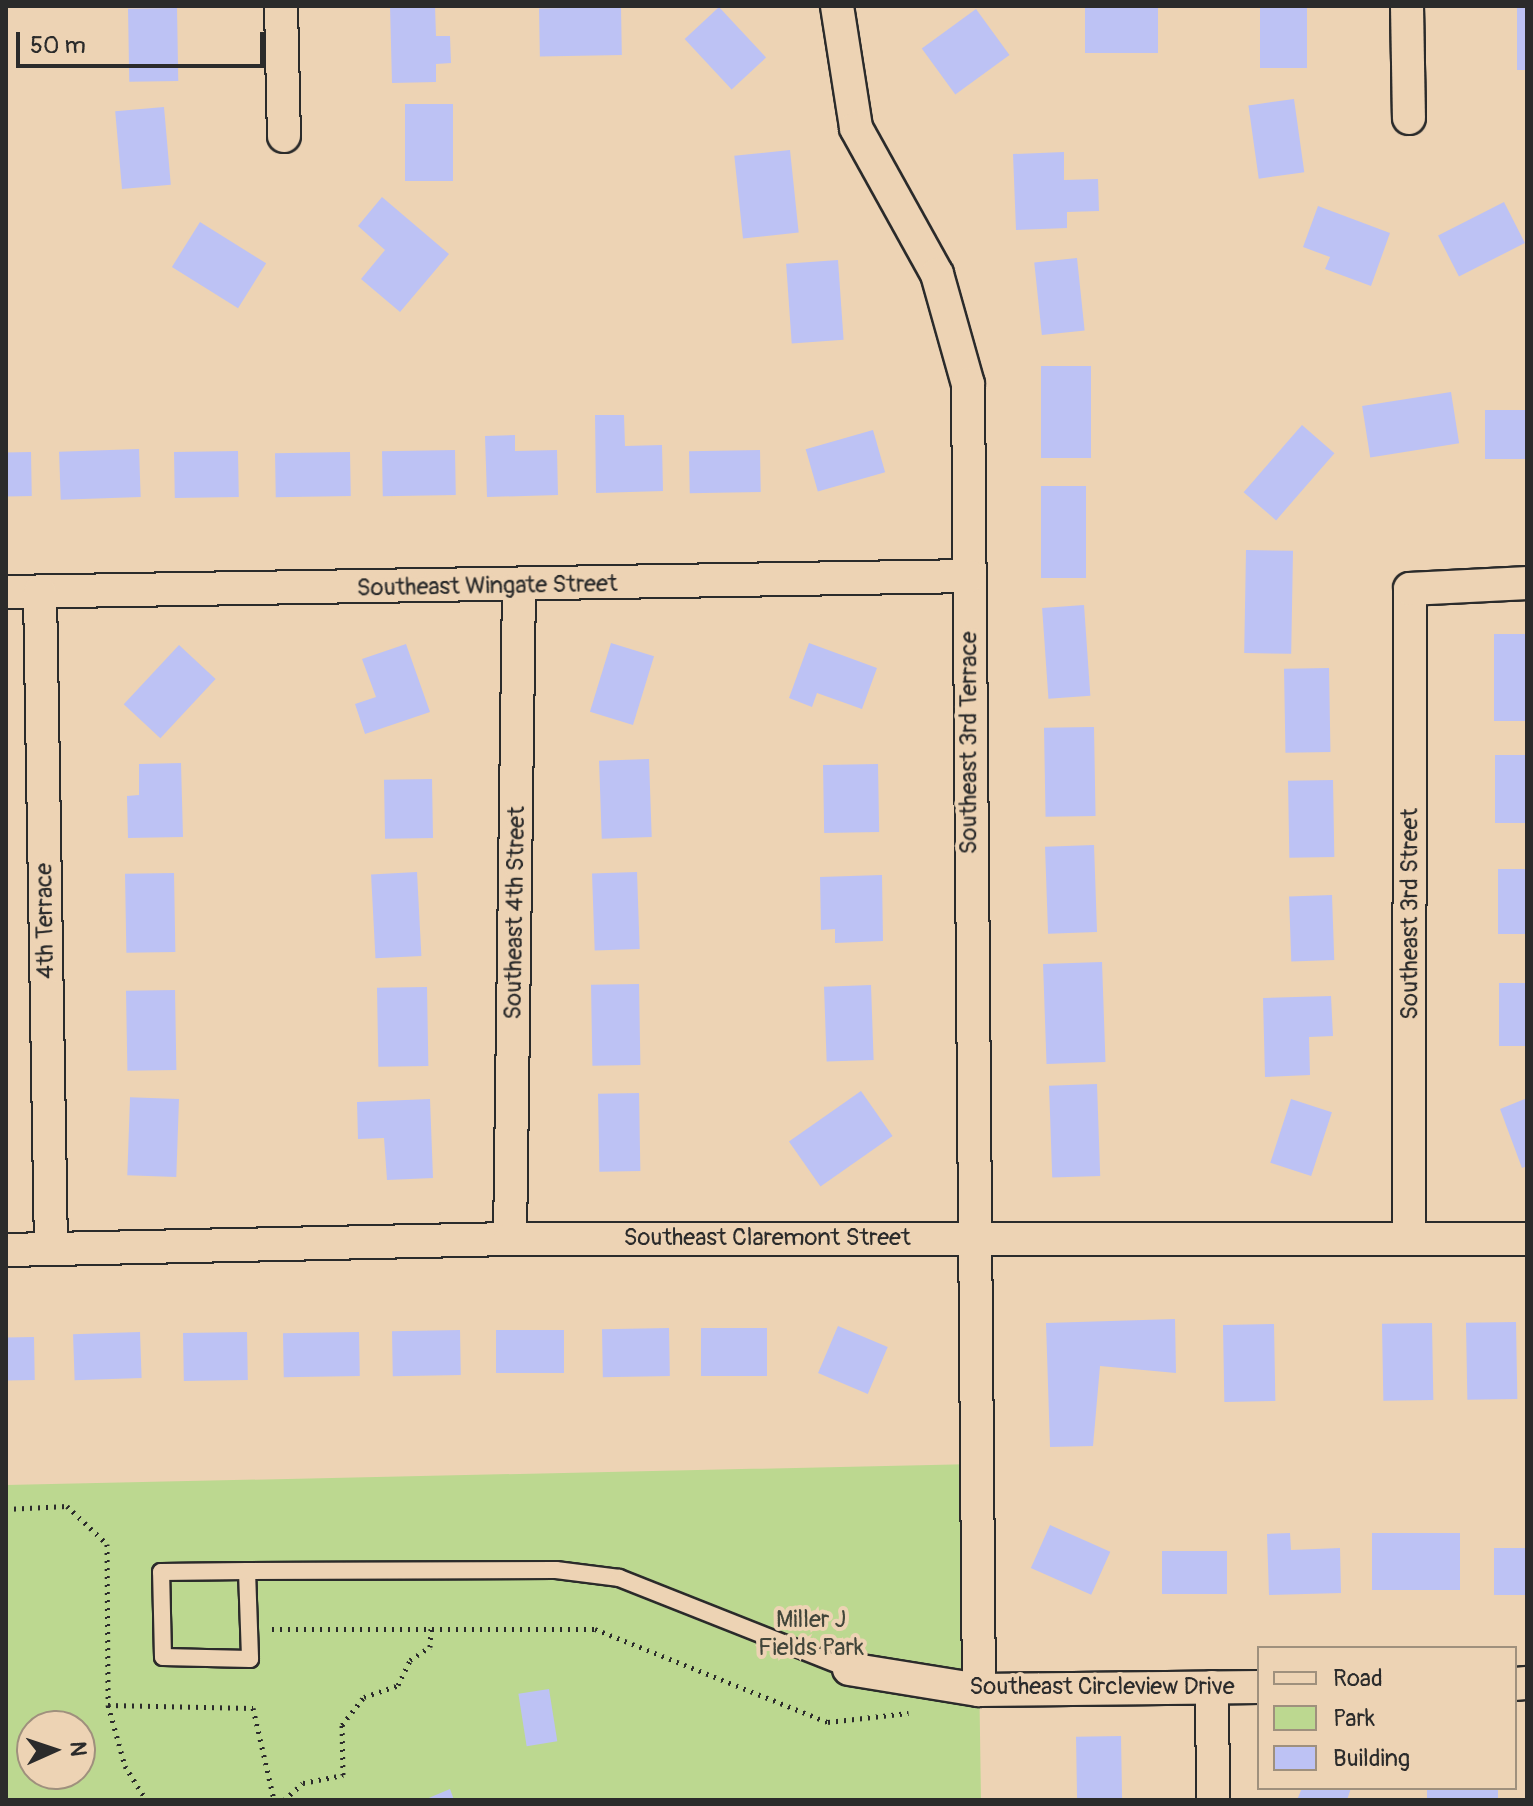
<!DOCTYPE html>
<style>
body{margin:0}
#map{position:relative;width:1533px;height:1806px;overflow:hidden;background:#edd3b4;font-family:Pangolin,sans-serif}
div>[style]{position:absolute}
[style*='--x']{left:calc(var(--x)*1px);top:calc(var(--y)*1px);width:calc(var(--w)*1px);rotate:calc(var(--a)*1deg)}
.green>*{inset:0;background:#bcd890}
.building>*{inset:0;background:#bdc2f4;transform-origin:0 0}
.path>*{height:5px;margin-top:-2.5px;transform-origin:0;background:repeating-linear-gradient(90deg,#2b2b2b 0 2px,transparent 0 8px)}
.roads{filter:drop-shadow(2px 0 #2b2b2b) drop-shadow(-2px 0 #2b2b2b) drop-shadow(0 2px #2b2b2b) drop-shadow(0 -2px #2b2b2b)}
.service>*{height:16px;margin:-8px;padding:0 8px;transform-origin:8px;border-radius:8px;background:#edd3b4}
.minor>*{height:32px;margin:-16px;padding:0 16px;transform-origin:16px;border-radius:16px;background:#edd3b4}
span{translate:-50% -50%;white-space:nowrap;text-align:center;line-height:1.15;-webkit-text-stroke:8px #edd3b4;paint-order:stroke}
.street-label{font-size:24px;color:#2b2b2b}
.park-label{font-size:24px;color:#41453a}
.frame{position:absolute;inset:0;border:8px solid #2b2b2b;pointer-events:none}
.legend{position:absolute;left:1257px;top:1646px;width:260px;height:144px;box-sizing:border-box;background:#edd3b4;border:2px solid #9f907d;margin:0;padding:10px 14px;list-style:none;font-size:24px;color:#2b2b2b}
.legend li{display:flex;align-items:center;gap:16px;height:40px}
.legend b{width:40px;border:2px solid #9f907d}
.north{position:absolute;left:16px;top:1710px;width:80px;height:80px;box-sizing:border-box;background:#edd3b4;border:2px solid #9f907d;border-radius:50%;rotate:87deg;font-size:22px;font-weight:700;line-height:32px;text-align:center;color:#2b2b2b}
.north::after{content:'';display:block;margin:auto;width:28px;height:36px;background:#2b2b2b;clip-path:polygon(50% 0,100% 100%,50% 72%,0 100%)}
.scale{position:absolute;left:16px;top:32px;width:248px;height:36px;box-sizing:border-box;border:4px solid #2b2b2b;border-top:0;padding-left:10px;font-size:24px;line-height:28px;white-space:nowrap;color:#2b2b2b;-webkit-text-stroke:6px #edd3b4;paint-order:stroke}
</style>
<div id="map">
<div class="green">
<div style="clip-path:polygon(evenodd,976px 1464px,981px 1800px,6px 1800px,6px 1485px,976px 1464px,32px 1726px,80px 1726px,80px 1774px,32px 1774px,32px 1726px)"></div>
</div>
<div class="building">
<div style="clip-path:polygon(390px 6px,435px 6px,436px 36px,450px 36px,451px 63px,436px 64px,436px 82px,392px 83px)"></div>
<div style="left:1085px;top:6px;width:73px;height:47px"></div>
<div style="left:1260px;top:6px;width:47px;height:62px"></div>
<div style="left:1517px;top:6px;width:10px;height:64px"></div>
<div style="left:621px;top:7px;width:48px;height:82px;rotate:89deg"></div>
<div style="left:719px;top:7px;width:69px;height:47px;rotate:47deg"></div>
<div style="left:177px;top:8px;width:73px;height:49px;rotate:89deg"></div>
<div style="left:976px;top:9px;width:57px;height:67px;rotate:54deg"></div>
<div style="left:1294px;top:99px;width:74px;height:46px;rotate:82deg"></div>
<div style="left:405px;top:104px;width:48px;height:77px"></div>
<div style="left:164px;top:107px;width:78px;height:49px;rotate:85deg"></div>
<div style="left:790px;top:150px;width:83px;height:56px;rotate:84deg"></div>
<div style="clip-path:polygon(1064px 152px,1064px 180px,1098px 179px,1099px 211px,1067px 212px,1067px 228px,1016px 230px,1013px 154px)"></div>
<div style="clip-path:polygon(382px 197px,449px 254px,400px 312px,361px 279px,385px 250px,358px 226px)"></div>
<div style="left:1504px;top:202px;width:46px;height:74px;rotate:63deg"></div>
<div style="clip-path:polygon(1318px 206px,1390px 233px,1371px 286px,1325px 269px,1330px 257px,1303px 247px)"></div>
<div style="left:200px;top:222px;width:78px;height:53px;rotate:32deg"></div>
<div style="left:1077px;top:258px;width:73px;height:43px;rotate:84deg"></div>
<div style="left:838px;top:260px;width:80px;height:52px;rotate:86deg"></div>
<div style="left:1041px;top:366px;width:50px;height:92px"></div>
<div style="left:1451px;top:392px;width:52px;height:90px;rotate:81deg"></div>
<div style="left:1527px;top:410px;width:49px;height:42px;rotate:90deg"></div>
<div style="clip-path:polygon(595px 415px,624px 415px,625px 446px,662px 445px,663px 491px,596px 493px)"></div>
<div style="left:1302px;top:425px;width:43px;height:89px;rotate:41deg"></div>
<div style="left:873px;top:430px;width:44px;height:70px;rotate:74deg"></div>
<div style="clip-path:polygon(515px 435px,515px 451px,557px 450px,558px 495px,487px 497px,485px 436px)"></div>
<div style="left:139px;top:449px;width:48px;height:80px;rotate:88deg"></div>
<div style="left:455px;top:450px;width:45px;height:73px;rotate:89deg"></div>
<div style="left:760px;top:450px;width:42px;height:71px;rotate:89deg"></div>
<div style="left:238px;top:451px;width:46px;height:64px;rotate:89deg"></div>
<div style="left:31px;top:452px;width:44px;height:25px;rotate:89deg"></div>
<div style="left:350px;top:452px;width:44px;height:75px;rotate:89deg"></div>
<div style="left:1041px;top:486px;width:45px;height:92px"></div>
<div style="left:1246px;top:550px;width:47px;height:103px;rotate:1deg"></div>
<div style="left:1084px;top:605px;width:91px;height:42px;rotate:86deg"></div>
<div style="left:1494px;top:634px;width:33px;height:87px"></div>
<div style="left:611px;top:643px;width:45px;height:72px;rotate:17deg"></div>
<div style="clip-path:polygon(809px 643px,877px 668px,862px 709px,817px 693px,812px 707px,789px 698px)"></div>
<div style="clip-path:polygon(406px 644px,430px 712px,365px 734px,355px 704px,376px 697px,362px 659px)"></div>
<div style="left:179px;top:645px;width:50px;height:81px;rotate:43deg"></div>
<div style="left:1329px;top:668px;width:84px;height:45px;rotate:89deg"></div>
<div style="left:1094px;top:727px;width:89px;height:50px;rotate:89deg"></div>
<div style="left:1495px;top:755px;width:32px;height:68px"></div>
<div style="left:649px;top:759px;width:78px;height:50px;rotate:88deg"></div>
<div style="clip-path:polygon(181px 763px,183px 837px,128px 838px,127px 796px,139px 795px,139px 764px)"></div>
<div style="left:878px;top:764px;width:68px;height:55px;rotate:89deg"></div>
<div style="left:432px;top:779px;width:59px;height:48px;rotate:89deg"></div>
<div style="left:1333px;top:780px;width:77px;height:45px;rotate:89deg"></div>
<div style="left:1094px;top:845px;width:87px;height:49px;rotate:88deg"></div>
<div style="left:1527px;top:869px;width:65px;height:29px;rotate:90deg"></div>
<div style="left:417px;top:872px;width:84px;height:46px;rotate:87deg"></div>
<div style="left:637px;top:872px;width:77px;height:45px;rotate:88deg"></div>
<div style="left:174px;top:873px;width:79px;height:49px;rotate:89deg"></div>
<div style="clip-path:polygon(882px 875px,883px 941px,835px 943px,835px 929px,821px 930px,820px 877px)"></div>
<div style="left:1332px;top:895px;width:65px;height:43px;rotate:88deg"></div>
<div style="left:1102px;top:962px;width:100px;height:59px;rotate:88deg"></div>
<div style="left:1527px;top:983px;width:63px;height:28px;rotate:90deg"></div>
<div style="left:639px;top:984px;width:81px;height:48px;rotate:89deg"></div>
<div style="left:871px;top:985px;width:75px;height:47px;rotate:88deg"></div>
<div style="left:427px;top:987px;width:79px;height:50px;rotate:89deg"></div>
<div style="left:175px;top:990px;width:80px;height:49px;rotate:89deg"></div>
<div style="clip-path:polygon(1331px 996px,1333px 1036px,1309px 1037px,1310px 1075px,1265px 1077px,1263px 998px)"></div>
<div style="left:1097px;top:1084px;width:92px;height:48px;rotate:88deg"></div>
<div style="left:861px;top:1091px;width:55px;height:88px;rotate:55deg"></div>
<div style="left:639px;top:1093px;width:78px;height:41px;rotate:89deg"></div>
<div style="clip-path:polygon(1527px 1098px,1527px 1166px,1522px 1168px,1500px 1109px)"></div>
<div style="left:179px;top:1099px;width:78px;height:49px;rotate:92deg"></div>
<div style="clip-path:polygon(430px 1099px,433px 1178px,387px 1180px,384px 1138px,358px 1139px,357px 1102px)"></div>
<div style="left:1291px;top:1099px;width:43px;height:67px;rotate:18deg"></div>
<div style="clip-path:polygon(1175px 1319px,1176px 1373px,1100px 1366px,1093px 1446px,1050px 1447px,1046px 1323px)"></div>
<div style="left:1516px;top:1322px;width:77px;height:50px;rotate:89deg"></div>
<div style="left:1432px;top:1323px;width:77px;height:50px;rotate:89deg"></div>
<div style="left:1274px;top:1324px;width:77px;height:51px;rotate:89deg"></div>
<div style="left:838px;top:1326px;width:54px;height:51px;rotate:23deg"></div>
<div style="left:669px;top:1328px;width:48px;height:67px;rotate:89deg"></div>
<div style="left:701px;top:1328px;width:66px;height:48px"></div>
<div style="left:460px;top:1330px;width:45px;height:68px;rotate:89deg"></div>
<div style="left:564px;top:1330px;width:43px;height:68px;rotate:90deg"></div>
<div style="left:140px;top:1332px;width:46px;height:67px;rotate:88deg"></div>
<div style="left:247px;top:1332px;width:48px;height:64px;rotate:89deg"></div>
<div style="left:359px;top:1332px;width:44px;height:76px;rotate:89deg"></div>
<div style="left:34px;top:1337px;width:43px;height:28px;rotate:89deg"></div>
<div style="left:1050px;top:1525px;width:66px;height:47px;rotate:24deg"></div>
<div style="clip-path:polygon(1290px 1533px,1291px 1550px,1340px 1548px,1341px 1593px,1269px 1595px,1267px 1534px)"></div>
<div style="left:1460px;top:1533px;width:57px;height:88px;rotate:90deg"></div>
<div style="left:1527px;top:1548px;width:47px;height:33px;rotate:90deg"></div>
<div style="left:1227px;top:1551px;width:43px;height:65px;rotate:90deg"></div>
<div style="left:549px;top:1689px;width:53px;height:31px;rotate:81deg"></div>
<div style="left:1121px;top:1736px;width:64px;height:45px;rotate:89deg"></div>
<div style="clip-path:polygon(1302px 1788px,1351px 1788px,1347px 1800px,1297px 1800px)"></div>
<div style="left:1427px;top:1788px;width:71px;height:12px"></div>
<div style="clip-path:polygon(450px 1789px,454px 1800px,424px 1800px)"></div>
</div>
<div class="path">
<div style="--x:6;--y:1509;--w:61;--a:-2.8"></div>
<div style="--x:67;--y:1506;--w:55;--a:43.5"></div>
<div style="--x:107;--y:1544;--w:161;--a:89.6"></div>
<div style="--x:108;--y:1705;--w:63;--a:74.4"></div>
<div style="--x:125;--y:1766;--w:40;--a:58"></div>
<div style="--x:272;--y:1629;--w:323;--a:0"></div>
<div style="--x:595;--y:1629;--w:251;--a:21.8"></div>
<div style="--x:828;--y:1722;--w:81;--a:-6.4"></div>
<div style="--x:108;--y:1705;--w:145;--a:1.2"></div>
<div style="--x:253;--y:1708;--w:94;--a:77.1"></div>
<div style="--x:284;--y:1800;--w:25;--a:-42"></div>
<div style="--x:303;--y:1783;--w:41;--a:-11.3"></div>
<div style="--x:343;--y:1775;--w:50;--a:-91.1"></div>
<div style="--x:342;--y:1725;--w:36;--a:-52"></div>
<div style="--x:364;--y:1697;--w:36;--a:-19"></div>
<div style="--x:398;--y:1685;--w:28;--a:-64"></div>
<div style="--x:410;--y:1660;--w:24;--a:-33"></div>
<div style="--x:430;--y:1647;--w:22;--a:-87"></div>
</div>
<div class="roads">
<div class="service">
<div style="--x:247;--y:1571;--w:88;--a:88"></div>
<div style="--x:250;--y:1659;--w:87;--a:-178.7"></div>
<div style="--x:163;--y:1657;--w:85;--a:-91.3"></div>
<div style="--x:161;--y:1572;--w:86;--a:-0.7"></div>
<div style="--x:247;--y:1571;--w:309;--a:-0.2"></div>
<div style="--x:556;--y:1570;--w:64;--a:7.2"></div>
<div style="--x:619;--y:1578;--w:247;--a:21.6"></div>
</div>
<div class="minor">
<div style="--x:281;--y:6;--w:130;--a:88.7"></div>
<div style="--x:837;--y:6;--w:123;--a:81.1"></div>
<div style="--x:856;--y:128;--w:167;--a:61"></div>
<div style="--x:937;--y:274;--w:114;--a:74.3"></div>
<div style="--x:968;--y:384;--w:1306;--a:89.52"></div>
<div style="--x:1407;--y:6;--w:112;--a:89"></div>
<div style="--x:6;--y:592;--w:963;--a:-0.95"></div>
<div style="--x:40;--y:592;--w:657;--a:89.04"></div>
<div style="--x:1409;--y:1238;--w:649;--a:-89.91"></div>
<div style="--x:1410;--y:589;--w:117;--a:-2.9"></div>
<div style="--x:510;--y:1239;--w:652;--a:-89.21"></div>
<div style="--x:6;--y:1250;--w:504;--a:-1.25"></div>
<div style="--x:510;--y:1239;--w:1017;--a:0"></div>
<div style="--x:849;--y:1669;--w:132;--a:9.2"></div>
<div style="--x:979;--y:1690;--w:280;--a:-0.6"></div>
<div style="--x:1515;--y:1684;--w:12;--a:-5"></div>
<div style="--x:1212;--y:1687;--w:113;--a:89.5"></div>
</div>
</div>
<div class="street-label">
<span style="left:487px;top:586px;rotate:-1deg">Southeast Wingate Street</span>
<span style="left:969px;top:743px;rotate:-90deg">Southeast 3rd Terrace</span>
<span style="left:515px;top:913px;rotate:-89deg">Southeast 4th Street</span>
<span style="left:1410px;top:914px;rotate:-90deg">Southeast 3rd Street</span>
<span style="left:45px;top:921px;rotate:-91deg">4th Terrace</span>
<span style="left:767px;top:1238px">Southeast Claremont Street</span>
<span style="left:1102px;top:1687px">Southeast Circleview Drive</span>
</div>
<div class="park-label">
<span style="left:811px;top:1634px">Miller J<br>Fields Park</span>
</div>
<div class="frame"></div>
<ul class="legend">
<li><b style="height:10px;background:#edd3b4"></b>Road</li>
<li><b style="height:22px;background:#bcd890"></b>Park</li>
<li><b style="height:22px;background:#bdc2f4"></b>Building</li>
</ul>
<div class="north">N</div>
<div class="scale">50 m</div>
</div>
